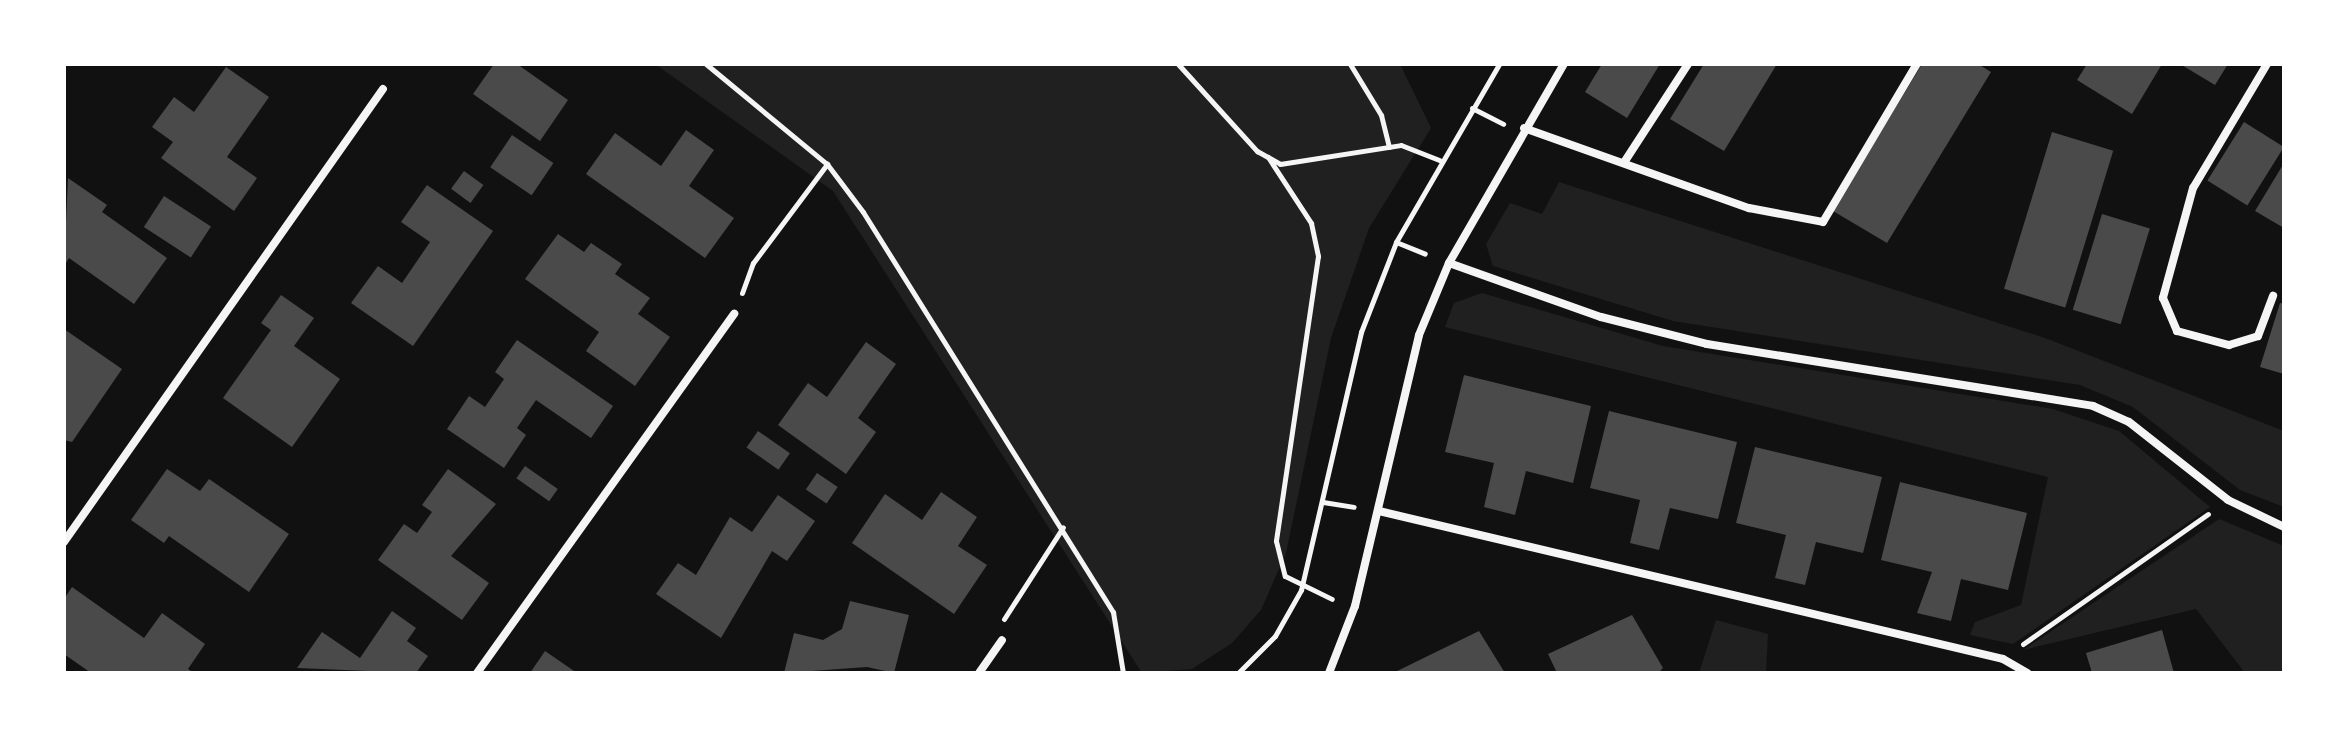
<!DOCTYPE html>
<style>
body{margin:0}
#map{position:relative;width:2348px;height:737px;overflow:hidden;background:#111;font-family:Jost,sans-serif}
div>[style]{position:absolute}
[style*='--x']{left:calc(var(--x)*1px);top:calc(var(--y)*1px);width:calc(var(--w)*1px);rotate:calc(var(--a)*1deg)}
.green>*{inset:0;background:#202020}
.building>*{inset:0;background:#4a4a4a;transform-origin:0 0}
.path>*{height:5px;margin:-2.5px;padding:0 2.5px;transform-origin:2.5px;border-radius:2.5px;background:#f5f5f5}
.minor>*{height:8px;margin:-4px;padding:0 4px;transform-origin:4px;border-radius:4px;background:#f5f5f5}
span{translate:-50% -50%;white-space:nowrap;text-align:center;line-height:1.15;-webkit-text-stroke:8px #fff;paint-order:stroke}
.frame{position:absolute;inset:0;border:66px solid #fff;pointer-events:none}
</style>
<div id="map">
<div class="green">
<div style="clip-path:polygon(655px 64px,1400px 64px,1431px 128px,1369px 228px,1331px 338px,1286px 553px,1261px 610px,1232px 643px,1192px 669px,1142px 673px,833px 191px)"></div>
<div style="clip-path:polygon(1559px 182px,2045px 338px,2284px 431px,2284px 507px,2240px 490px,2133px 407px,2080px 385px,1673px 321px,1493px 266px,1486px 244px,1510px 203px,1542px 214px)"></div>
<div style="clip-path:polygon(1482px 293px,1663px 346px,2053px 409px,2119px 431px,2210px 507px,2013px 644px,1970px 635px,1975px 622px,2021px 605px,2048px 477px,1445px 327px,1454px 303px)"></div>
<div style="clip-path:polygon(2219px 519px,2284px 546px,2284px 673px,2245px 673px,2196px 609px,2023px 650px)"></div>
<div style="clip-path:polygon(1716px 620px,1768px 634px,1766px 673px,1699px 673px)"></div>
</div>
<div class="building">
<div style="clip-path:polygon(494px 64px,517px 64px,568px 100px,540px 141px,473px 94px)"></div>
<div style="clip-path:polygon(1602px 64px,1660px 64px,1627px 118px,1585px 92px)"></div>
<div style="clip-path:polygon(1704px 64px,1777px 64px,1724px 151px,1670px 119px)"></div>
<div style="clip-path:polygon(1922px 64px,1978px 64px,1991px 72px,1887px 243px,1833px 211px)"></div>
<div style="clip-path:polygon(2087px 64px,2162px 64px,2132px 114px,2077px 80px)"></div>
<div style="clip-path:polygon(2180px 64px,2228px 64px,2215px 85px)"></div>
<div style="clip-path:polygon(226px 67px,269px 97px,227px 157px,257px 178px,234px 211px,161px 158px,173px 142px,152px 127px,174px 97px,194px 112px)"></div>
<div style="left:2244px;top:122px;width:47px;height:69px;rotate:32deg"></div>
<div style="clip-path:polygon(686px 130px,714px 150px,689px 186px,734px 218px,705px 258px,586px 174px,615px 133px,661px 166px)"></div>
<div style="left:2052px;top:132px;width:64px;height:164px;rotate:17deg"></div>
<div style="left:512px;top:135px;width:50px;height:39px;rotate:34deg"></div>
<div style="clip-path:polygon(2284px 163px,2284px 228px,2255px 211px)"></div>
<div style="left:464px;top:171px;width:24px;height:22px;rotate:36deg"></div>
<div style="clip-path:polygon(68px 178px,107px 205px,102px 212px,167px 258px,134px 304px,69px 258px,64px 266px)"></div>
<div style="clip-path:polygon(427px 185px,493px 231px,413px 346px,351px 303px,378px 266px,402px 283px,430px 242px,401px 222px)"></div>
<div style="left:164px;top:196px;width:56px;height:37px;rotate:33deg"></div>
<div style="left:2102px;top:214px;width:50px;height:100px;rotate:17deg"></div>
<div style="clip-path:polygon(558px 234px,584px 252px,591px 243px,622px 264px,615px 274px,650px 298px,638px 314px,670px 337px,635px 386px,586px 351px,599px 332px,525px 279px)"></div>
<div style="clip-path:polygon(281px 295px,314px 318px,294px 346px,340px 379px,292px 447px,223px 398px,271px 330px,261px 323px)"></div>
<div style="clip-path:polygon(2280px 303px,2284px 304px,2284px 374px,2260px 367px)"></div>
<div style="clip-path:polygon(64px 329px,122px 369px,72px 442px,64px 440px)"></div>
<div style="clip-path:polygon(517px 340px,613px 406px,591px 438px,536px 400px,517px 428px,526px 435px,504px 468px,447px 429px,469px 396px,485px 407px,504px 379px,495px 372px)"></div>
<div style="clip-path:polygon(866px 342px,896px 364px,858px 418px,876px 432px,846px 474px,778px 425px,808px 383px,827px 397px)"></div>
<div style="clip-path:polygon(1464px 375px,1591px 406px,1573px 483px,1526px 471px,1515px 515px,1484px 507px,1494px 463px,1445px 452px)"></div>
<div style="clip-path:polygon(1609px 411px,1737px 442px,1718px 519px,1670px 508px,1659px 550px,1630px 543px,1640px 500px,1590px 488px)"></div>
<div style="left:758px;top:431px;width:39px;height:20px;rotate:35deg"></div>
<div style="clip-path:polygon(1755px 447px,1882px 477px,1863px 553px,1816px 542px,1805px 585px,1775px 578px,1786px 535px,1736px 523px)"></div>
<div style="left:525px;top:466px;width:40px;height:15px;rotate:35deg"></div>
<div style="clip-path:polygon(167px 469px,200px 491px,209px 479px,289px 534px,249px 592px,169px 536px,164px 543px,131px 520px)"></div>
<div style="clip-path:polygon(448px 469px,496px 504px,451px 556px,489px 583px,462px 620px,378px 560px,404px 524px,417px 533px,432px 512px,422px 505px)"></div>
<div style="left:817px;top:473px;width:25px;height:20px;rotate:34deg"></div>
<div style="clip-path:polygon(1900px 482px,2027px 513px,2008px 590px,1961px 579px,1951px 621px,1917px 613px,1932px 572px,1881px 560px)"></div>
<div style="clip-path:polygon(941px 492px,977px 517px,958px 546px,987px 565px,954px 614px,852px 543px,885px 494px,922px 520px)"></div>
<div style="clip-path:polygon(778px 495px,815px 521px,787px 561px,772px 551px,721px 638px,656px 594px,678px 563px,696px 575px,730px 517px,752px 532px)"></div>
<div style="clip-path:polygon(72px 587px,144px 638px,162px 613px,205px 644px,188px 669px,194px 673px,91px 673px,64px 654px,64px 599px)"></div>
<div style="clip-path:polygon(850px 601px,909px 615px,894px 673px,867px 667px,784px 673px,794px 633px,823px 640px,842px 629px)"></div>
<div style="clip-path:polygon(392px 611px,416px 628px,407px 641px,428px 656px,416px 673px,297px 668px,322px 632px,360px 658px)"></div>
<div style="clip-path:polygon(1632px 615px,1663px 668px,1658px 673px,1557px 673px,1548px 654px)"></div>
<div style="clip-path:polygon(2162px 630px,2174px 673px,2092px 673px,2086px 653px)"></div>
<div style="clip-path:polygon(1479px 631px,1505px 673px,1393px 673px)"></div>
<div style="clip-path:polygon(545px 651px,577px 673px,530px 673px)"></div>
</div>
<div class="path">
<div style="--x:706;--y:64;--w:157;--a:39.6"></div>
<div style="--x:827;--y:164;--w:60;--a:53.1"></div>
<div style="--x:863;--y:212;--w:472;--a:58"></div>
<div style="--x:1113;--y:612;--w:62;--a:80.7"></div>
<div style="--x:1178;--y:64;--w:118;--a:47.8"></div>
<div style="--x:1257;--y:151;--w:26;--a:29"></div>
<div style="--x:1280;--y:164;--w:122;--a:-8.9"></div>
<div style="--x:1401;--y:145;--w:41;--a:21.5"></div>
<div style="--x:1350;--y:64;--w:60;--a:58.7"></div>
<div style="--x:1381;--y:115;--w:33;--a:76"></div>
<div style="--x:1472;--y:108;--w:35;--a:27"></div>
<div style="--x:1268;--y:157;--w:79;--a:56.9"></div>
<div style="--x:1311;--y:223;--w:34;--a:78"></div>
<div style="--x:1318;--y:256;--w:288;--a:98.4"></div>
<div style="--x:1276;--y:541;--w:36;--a:76"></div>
<div style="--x:1285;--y:576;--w:52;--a:26.1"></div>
<div style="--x:1396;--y:242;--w:31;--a:22"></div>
<div style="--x:742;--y:293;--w:32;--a:-70"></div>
<div style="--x:753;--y:263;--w:124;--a:-53.2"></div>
<div style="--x:1323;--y:502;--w:31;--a:9"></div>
<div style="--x:1004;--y:619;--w:109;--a:-57.3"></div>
<div style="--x:2023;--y:644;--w:226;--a:-35.1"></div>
<div style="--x:1238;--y:673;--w:52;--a:-45"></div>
<div style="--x:1275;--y:636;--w:53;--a:-60.5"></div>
<div style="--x:1301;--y:590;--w:265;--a:-76.9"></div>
<div style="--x:1361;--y:332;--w:97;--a:-68.7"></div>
<div style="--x:1396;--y:242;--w:206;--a:-59.9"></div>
</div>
<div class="minor">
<div style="--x:2267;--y:64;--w:144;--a:120.8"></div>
<div style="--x:2193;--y:188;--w:114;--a:105.3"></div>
<div style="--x:2163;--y:298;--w:36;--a:67"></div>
<div style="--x:2177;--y:331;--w:54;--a:15.1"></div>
<div style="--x:2229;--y:345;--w:30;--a:-17"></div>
<div style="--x:2258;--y:336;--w:43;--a:-69.4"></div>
<div style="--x:1524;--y:128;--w:239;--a:19.6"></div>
<div style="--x:1749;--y:208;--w:75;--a:10.7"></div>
<div style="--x:1823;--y:222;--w:184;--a:-59.3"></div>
<div style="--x:1625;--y:161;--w:116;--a:-57"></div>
<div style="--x:1449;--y:263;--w:161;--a:19.6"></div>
<div style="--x:1601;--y:317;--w:109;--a:14.3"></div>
<div style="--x:1707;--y:344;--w:391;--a:9.1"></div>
<div style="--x:2093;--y:406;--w:39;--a:24"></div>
<div style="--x:2129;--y:422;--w:126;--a:38.2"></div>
<div style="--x:2228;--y:500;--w:62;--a:25.7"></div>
<div style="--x:1379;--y:511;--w:641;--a:13.34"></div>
<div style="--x:2003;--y:659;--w:28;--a:30"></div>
<div style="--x:64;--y:542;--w:554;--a:-54.85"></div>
<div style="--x:477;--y:673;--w:442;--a:-54.4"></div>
<div style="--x:979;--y:673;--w:40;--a:-55.1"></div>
<div style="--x:1329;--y:673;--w:72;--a:-68.8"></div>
<div style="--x:1355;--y:606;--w:278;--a:-76.7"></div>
<div style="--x:1419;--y:335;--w:78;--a:-67.4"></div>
<div style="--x:1449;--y:263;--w:230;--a:-60"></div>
</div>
<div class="frame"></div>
</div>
